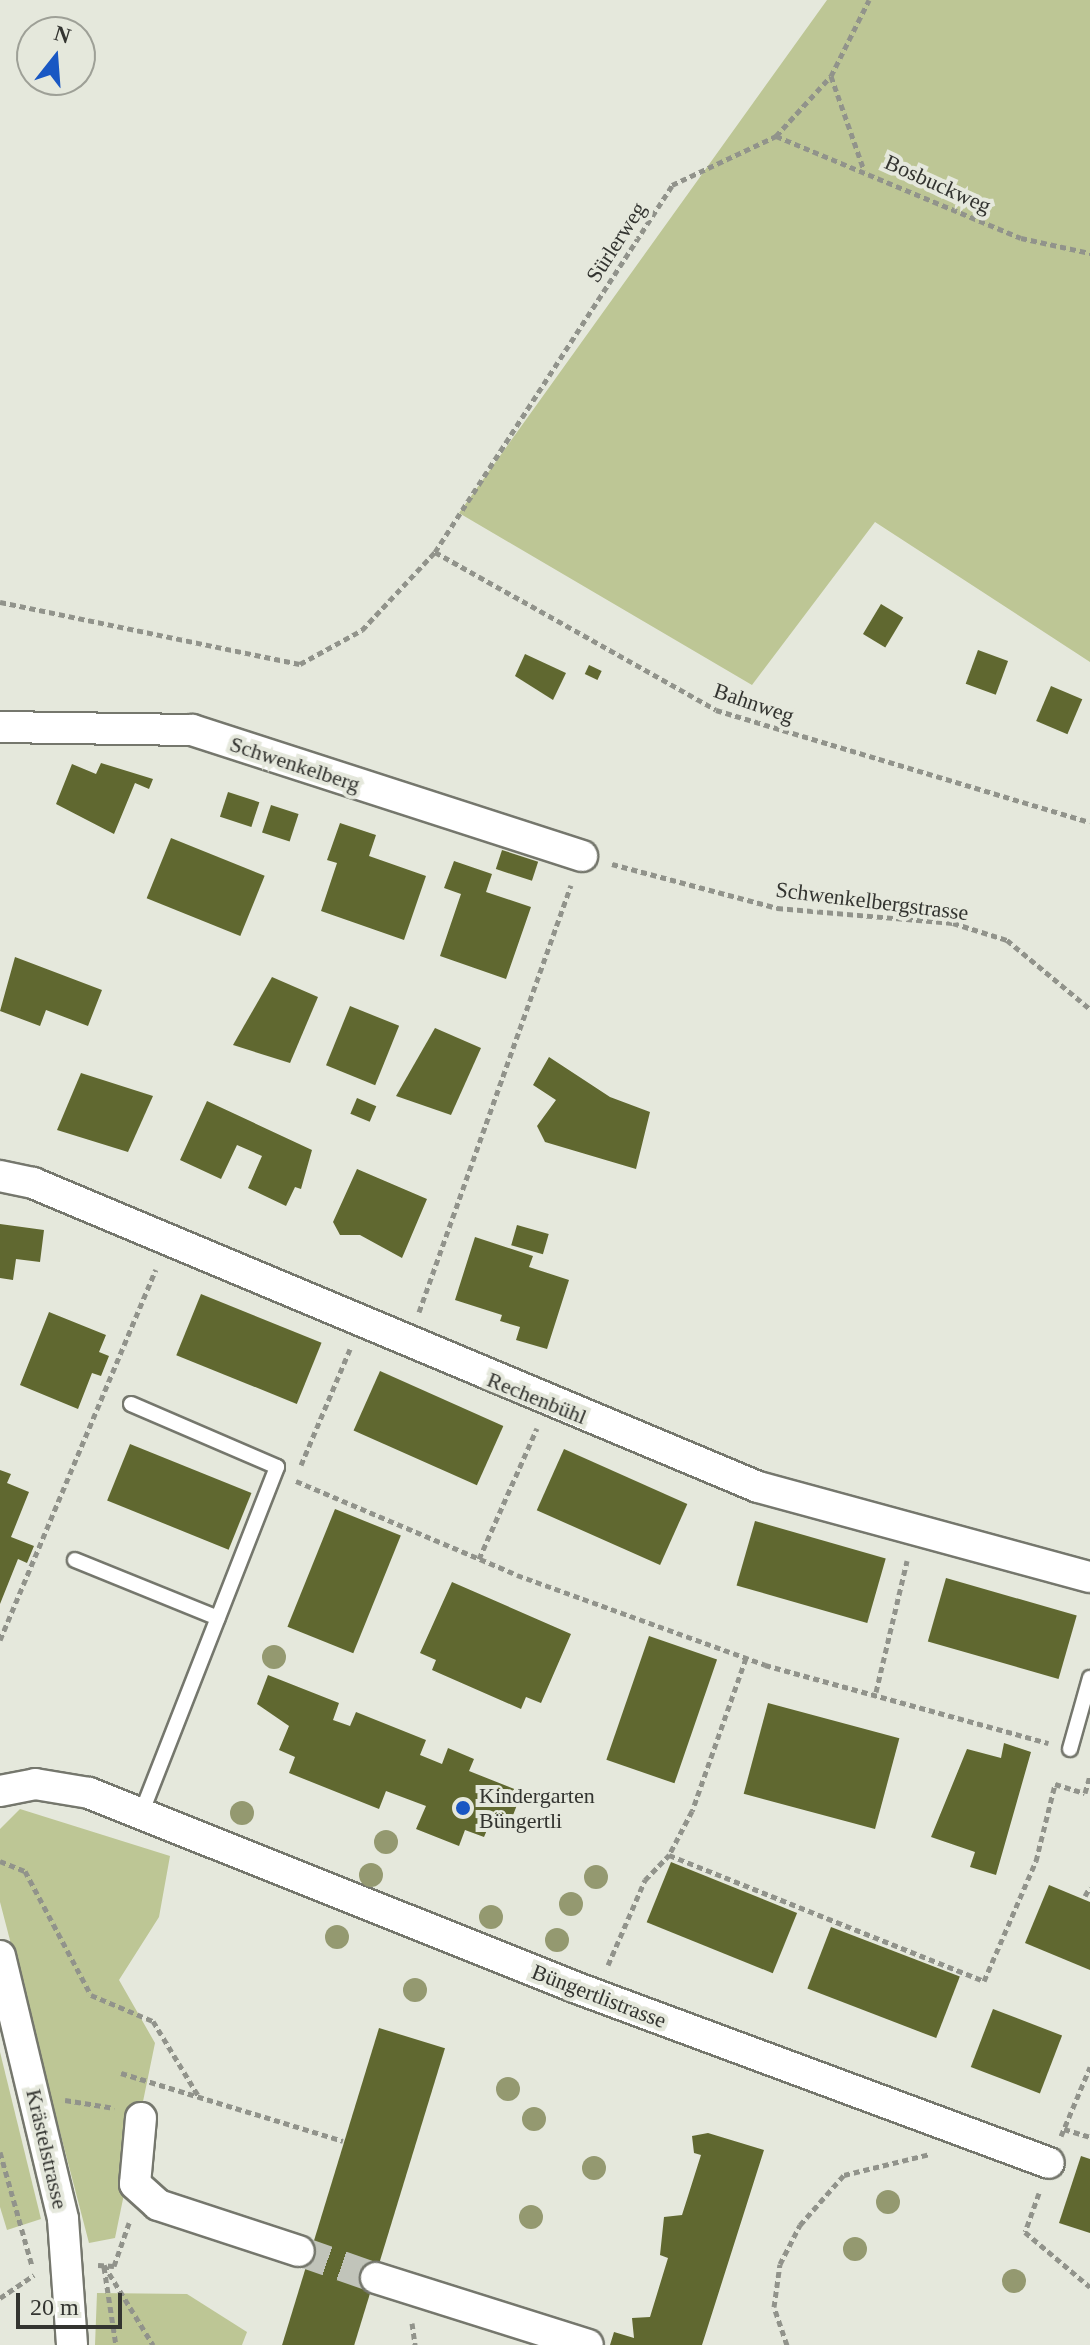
<!DOCTYPE html>
<meta charset="utf-8">
<style>
body{margin:0}
#map{position:relative;width:1090px;height:2345px;overflow:hidden;background:#e5e8dc;font-family:Georgia,serif}
div>[style]{position:absolute}
[style*='--x']{left:calc(var(--x)*1px);top:calc(var(--y)*1px);width:calc(var(--w)*1px);rotate:calc(var(--a)*1deg)}
.green>*{inset:0;background:#bdc695}
.building>*{inset:0;background:#606830;transform-origin:0 0}
.minor-tunnel>*{height:30px;margin-top:-15px;transform-origin:0;background:repeating-linear-gradient(90deg,#c1c4ba 0 30px,transparent 0 45px)}
.path>*{height:5px;margin-top:-2.5px;transform-origin:0;background:repeating-linear-gradient(90deg,#91938b 0 6px,transparent 0 10px)}
.roads{filter:drop-shadow(2px 0 #75776d) drop-shadow(-2px 0 #75776d) drop-shadow(0 2px #75776d) drop-shadow(0 -2px #75776d)}
.service>*{height:14px;margin:-7px;padding:0 7px;transform-origin:7px;border-radius:7px;background:#fff}
.minor>*{height:30px;margin:-15px;padding:0 15px;transform-origin:15px;border-radius:15px;background:#fff}
.trees>*{width:24px;height:24px;margin:-12px;border-radius:50%;background:#949970}
.dots>*{width:22px;height:22px;translate:-50% -50%;box-sizing:border-box;border:4px solid #e5e8dc;border-radius:50%}
span{translate:-50% -50%;white-space:nowrap;text-align:center;line-height:1.15;-webkit-text-stroke:8px #e5e8dc;paint-order:stroke}
.street-label{font-size:22px;color:#333430}
.poi-label{font-size:22px;color:#333430}
.left{translate:0 -50%;text-align:left}
.north{position:absolute;left:16px;top:16px;width:80px;height:80px;box-sizing:border-box;background:#e5e8dc;border:2px solid #9ea097;border-radius:50%;rotate:17deg;font-size:22px;font-weight:700;line-height:32px;text-align:center;color:#333430}
.north::after{content:'';display:block;margin:auto;width:28px;height:36px;background:#1957c3;clip-path:polygon(50% 0,100% 100%,50% 72%,0 100%)}
.scale{position:absolute;left:16px;top:2293px;width:106px;height:36px;box-sizing:border-box;border:4px solid #333430;border-top:0;padding-left:10px;font-size:24px;line-height:28px;white-space:nowrap;color:#333430;-webkit-text-stroke:6px #e5e8dc;paint-order:stroke}
</style>
<div id="map">
<div class="green">
<div style="clip-path:polygon(827px 0,1090px 0,1090px 662px,875px 522px,752px 685px,459px 513px)"></div>
<div style="clip-path:polygon(20px 1809px,170px 1856px,159px 1917px,119px 1980px,155px 2043px,115px 2238px,89px 2243px,0 1902px,0 1829px)"></div>
<div style="clip-path:polygon(0 2052px,41px 2219px,7px 2230px,0 2207px)"></div>
<div style="clip-path:polygon(97px 2293px,187px 2294px,247px 2332px,242px 2345px,95px 2345px)"></div>
</div>
<div class="building">
<div style="left:881px;top:604px;width:26px;height:35px;rotate:31deg"></div>
<div style="left:978px;top:650px;width:32px;height:36px;rotate:20deg"></div>
<div style="clip-path:polygon(525px 654px,566px 673px,553px 700px,515px 676px)"></div>
<div style="left:589px;top:665px;width:14px;height:10px;rotate:25deg"></div>
<div style="left:1051px;top:686px;width:34px;height:38px;rotate:23deg"></div>
<div style="clip-path:polygon(101px 763px,153px 779px,149px 789px,135px 783px,114px 834px,56px 804px,72px 764px,96px 774px)"></div>
<div style="left:228px;top:792px;width:33px;height:26px;rotate:18deg"></div>
<div style="left:271px;top:805px;width:29px;height:29px;rotate:18deg"></div>
<div style="clip-path:polygon(340px 823px,376px 835px,369px 856px,426px 876px,404px 940px,321px 911px,337px 863px,327px 860px)"></div>
<div style="left:171px;top:838px;width:101px;height:65px;rotate:22deg"></div>
<div style="left:502px;top:850px;width:38px;height:20px;rotate:18deg"></div>
<div style="clip-path:polygon(454px 861px,492px 874px,486px 892px,531px 907px,506px 979px,440px 956px,461px 894px,444px 888px)"></div>
<div style="clip-path:polygon(15px 957px,102px 990px,88px 1026px,46px 1010px,40px 1026px,0 1011px)"></div>
<div style="clip-path:polygon(272px 977px,318px 997px,290px 1063px,233px 1045px)"></div>
<div style="left:350px;top:1006px;width:53px;height:64px;rotate:22deg"></div>
<div style="clip-path:polygon(435px 1028px,481px 1048px,451px 1115px,396px 1096px)"></div>
<div style="clip-path:polygon(549px 1057px,610px 1097px,650px 1112px,636px 1169px,545px 1142px,537px 1126px,556px 1100px,533px 1085px)"></div>
<div style="clip-path:polygon(81px 1073px,153px 1096px,128px 1152px,57px 1130px)"></div>
<div style="left:357px;top:1098px;width:21px;height:17px;rotate:23deg"></div>
<div style="clip-path:polygon(207px 1101px,312px 1150px,301px 1189px,295px 1187px,286px 1206px,248px 1188px,262px 1156px,237px 1145px,221px 1179px,180px 1160px)"></div>
<div style="clip-path:polygon(357px 1169px,427px 1199px,402px 1258px,360px 1235px,340px 1235px,333px 1222px)"></div>
<div style="clip-path:polygon(0 1224px,44px 1230px,40px 1262px,16px 1259px,13px 1280px,0 1278px)"></div>
<div style="left:517px;top:1225px;width:33px;height:21px;rotate:16deg"></div>
<div style="clip-path:polygon(475px 1237px,533px 1256px,529px 1267px,569px 1280px,547px 1349px,516px 1340px,520px 1327px,500px 1321px,502px 1315px,455px 1300px)"></div>
<div style="left:201px;top:1294px;width:130px;height:66px;rotate:22deg"></div>
<div style="clip-path:polygon(49px 1312px,106px 1335px,99px 1352px,109px 1356px,101px 1376px,92px 1373px,78px 1409px,20px 1385px)"></div>
<div style="left:380px;top:1371px;width:135px;height:65px;rotate:24deg"></div>
<div style="left:130px;top:1444px;width:131px;height:61px;rotate:22deg"></div>
<div style="left:564px;top:1449px;width:135px;height:67px;rotate:24deg"></div>
<div style="clip-path:polygon(0 1470px,11px 1474px,7px 1483px,29px 1492px,11px 1537px,34px 1546px,27px 1563px,18px 1559px,0 1604px)"></div>
<div style="left:335px;top:1509px;width:71px;height:127px;rotate:22deg"></div>
<div style="left:755px;top:1521px;width:136px;height:67px;rotate:16deg"></div>
<div style="left:946px;top:1578px;width:136px;height:66px;rotate:16deg"></div>
<div style="clip-path:polygon(452px 1582px,571px 1634px,541px 1703px,526px 1697px,521px 1709px,432px 1670px,436px 1660px,420px 1653px)"></div>
<div style="left:649px;top:1636px;width:72px;height:131px;rotate:19deg"></div>
<div style="clip-path:polygon(268px 1675px,339px 1703px,333px 1720px,350px 1726px,356px 1712px,426px 1740px,420px 1755px,442px 1764px,448px 1748px,474px 1759px,469px 1771px,522px 1792px,510px 1823px,493px 1816px,484px 1837px,465px 1830px,459px 1846px,416px 1829px,426px 1806px,386px 1791px,379px 1809px,289px 1773px,295px 1757px,279px 1750px,289px 1726px,257px 1704px)"></div>
<div style="left:768px;top:1703px;width:136px;height:94px;rotate:15deg"></div>
<div style="clip-path:polygon(1004px 1743px,1031px 1752px,996px 1875px,970px 1867px,975px 1852px,931px 1837px,967px 1749px,1001px 1758px)"></div>
<div style="left:671px;top:1862px;width:136px;height:65px;rotate:22deg"></div>
<div style="clip-path:polygon(1049px 1885px,1090px 1902px,1090px 1970px,1025px 1943px)"></div>
<div style="left:831px;top:1927px;width:138px;height:66px;rotate:21deg"></div>
<div style="left:993px;top:2009px;width:74px;height:62px;rotate:21deg"></div>
<div style="left:379px;top:2028px;width:69px;height:333px;rotate:17deg"></div>
<div style="clip-path:polygon(708px 2133px,764px 2150px,702px 2345px,610px 2345px,614px 2332px,634px 2338px,632px 2318px,650px 2317px,668px 2258px,660px 2255px,664px 2217px,682px 2215px,701px 2155px,694px 2153px,692px 2136px)"></div>
<div style="clip-path:polygon(1081px 2156px,1090px 2159px,1090px 2233px,1059px 2223px)"></div>
</div>
<div class="minor-tunnel">
<div style="--x:299;--y:2251;--w:82;--a:19.3"></div>
</div>
<div class="path">
<div style="--x:831;--y:76;--w:100;--a:70.7"></div>
<div style="--x:776;--y:136;--w:265;--a:22.6"></div>
<div style="--x:1021;--y:238;--w:71;--a:12.3"></div>
<div style="--x:435;--y:552;--w:322;--a:29.3"></div>
<div style="--x:716;--y:710;--w:390;--a:16.7"></div>
<div style="--x:0;--y:602;--w:306;--a:11.7"></div>
<div style="--x:300;--y:664;--w:71;--a:-28.7"></div>
<div style="--x:362;--y:630;--w:107;--a:-46.9"></div>
<div style="--x:435;--y:552;--w:437;--a:-57.1"></div>
<div style="--x:672;--y:185;--w:115;--a:-25.2"></div>
<div style="--x:776;--y:136;--w:81;--a:-47.5"></div>
<div style="--x:831;--y:76;--w:85;--a:-63.4"></div>
<div style="--x:612;--y:864;--w:171;--a:14.9"></div>
<div style="--x:777;--y:908;--w:177;--a:4.9"></div>
<div style="--x:953;--y:923;--w:57;--a:17.5"></div>
<div style="--x:1007;--y:940;--w:108;--a:39.7"></div>
<div style="--x:419;--y:1312;--w:453;--a:-70.4"></div>
<div style="--x:301;--y:1465;--w:126;--a:-67.1"></div>
<div style="--x:296;--y:1481;--w:240;--a:23"></div>
<div style="--x:517;--y:1575;--w:264;--a:19.9"></div>
<div style="--x:765;--y:1665;--w:294;--a:15.4"></div>
<div style="--x:479;--y:1559;--w:143;--a:-66.1"></div>
<div style="--x:0;--y:1640;--w:402;--a:-67.2"></div>
<div style="--x:746;--y:1658;--w:162;--a:109.4"></div>
<div style="--x:692;--y:1811;--w:50;--a:117.6"></div>
<div style="--x:669;--y:1855;--w:339;--a:21.8"></div>
<div style="--x:984;--y:1981;--w:131;--a:-66.6"></div>
<div style="--x:1036;--y:1861;--w:79;--a:-76.1"></div>
<div style="--x:1055;--y:1784;--w:31;--a:17"></div>
<div style="--x:1085;--y:1793;--w:19;--a:-74"></div>
<div style="--x:876;--y:1692;--w:135;--a:-76.7"></div>
<div style="--x:0;--y:1861;--w:27;--a:22"></div>
<div style="--x:25;--y:1871;--w:140;--a:62"></div>
<div style="--x:91;--y:1995;--w:67;--a:22.8"></div>
<div style="--x:153;--y:2021;--w:89;--a:58.8"></div>
<div style="--x:1085;--y:1896;--w:10;--a:-61"></div>
<div style="--x:608;--y:1965;--w:93;--a:-66.5"></div>
<div style="--x:645;--y:1880;--w:35;--a:-46"></div>
<div style="--x:121;--y:2073;--w:232;--a:17"></div>
<div style="--x:65;--y:2100;--w:50;--a:9.3"></div>
<div style="--x:1064;--y:2129;--w:27;--a:17"></div>
<div style="--x:1061;--y:2136;--w:75;--a:-67.2"></div>
<div style="--x:0;--y:2152;--w:118;--a:74.3"></div>
<div style="--x:1039;--y:2193;--w:41;--a:109.7"></div>
<div style="--x:1025;--y:2232;--w:85;--a:40.2"></div>
<div style="--x:98;--y:2265;--w:16;--a:4"></div>
<div style="--x:114;--y:2266;--w:46;--a:-70.8"></div>
<div style="--x:104;--y:2265;--w:94;--a:58.5"></div>
<div style="--x:104;--y:2267;--w:79;--a:81.3"></div>
<div style="--x:0;--y:2298;--w:41;--a:-34.1"></div>
<div style="--x:412;--y:2323;--w:22;--a:82"></div>
<div style="--x:787;--y:2345;--w:40;--a:-108.9"></div>
<div style="--x:774;--y:2307;--w:43;--a:-82.1"></div>
<div style="--x:780;--y:2264;--w:44;--a:-62.9"></div>
<div style="--x:800;--y:2225;--w:67;--a:-48.7"></div>
<div style="--x:844;--y:2175;--w:89;--a:-13.7"></div>
</div>
<div class="roads">
<div class="service">
<div style="--x:131;--y:1404;--w:159;--a:23.3"></div>
<div style="--x:277;--y:1467;--w:373;--a:111.4"></div>
<div style="--x:75;--y:1560;--w:154;--a:22.1"></div>
<div style="--x:1070;--y:1749;--w:74;--a:-74.3"></div>
</div>
<div class="minor">
<div style="--x:0;--y:727;--w:192;--a:0.9"></div>
<div style="--x:192;--y:730;--w:410;--a:17.9"></div>
<div style="--x:0;--y:1176;--w:34;--a:12"></div>
<div style="--x:33;--y:1183;--w:786;--a:22.75"></div>
<div style="--x:758;--y:1487;--w:344;--a:15.2"></div>
<div style="--x:0;--y:1791;--w:36;--a:-11"></div>
<div style="--x:35;--y:1784;--w:55;--a:9.5"></div>
<div style="--x:89;--y:1793;--w:526;--a:21.78"></div>
<div style="--x:577;--y:1988;--w:503;--a:20.34"></div>
<div style="--x:0;--y:1956;--w:270;--a:76.5"></div>
<div style="--x:63;--y:2219;--w:126;--a:85.9"></div>
<div style="--x:141;--y:2118;--w:66;--a:95.2"></div>
<div style="--x:135;--y:2184;--w:31;--a:42"></div>
<div style="--x:158;--y:2205;--w:148;--a:18.1"></div>
<div style="--x:376;--y:2278;--w:222;--a:17.5"></div>
</div>
</div>
<div class="trees">
<div style="left:274px;top:1657px"></div>
<div style="left:242px;top:1813px"></div>
<div style="left:386px;top:1842px"></div>
<div style="left:371px;top:1875px"></div>
<div style="left:596px;top:1877px"></div>
<div style="left:571px;top:1904px"></div>
<div style="left:491px;top:1917px"></div>
<div style="left:337px;top:1937px"></div>
<div style="left:557px;top:1940px"></div>
<div style="left:415px;top:1990px"></div>
<div style="left:508px;top:2089px"></div>
<div style="left:534px;top:2119px"></div>
<div style="left:594px;top:2168px"></div>
<div style="left:888px;top:2202px"></div>
<div style="left:531px;top:2217px"></div>
<div style="left:855px;top:2249px"></div>
<div style="left:1014px;top:2281px"></div>
</div>
<div class="dots">
<div style="left:463px;top:1808px;background:#1957c3"></div>
</div>
<div class="street-label">
<span style="left:938px;top:184px;rotate:24deg">Bosbuckweg</span>
<span style="left:616px;top:242px;rotate:-57deg">Sürlerweg</span>
<span style="left:754px;top:703px;rotate:19deg">Bahnweg</span>
<span style="left:295px;top:764px;rotate:18deg">Schwenkelberg</span>
<span style="left:872px;top:901px;rotate:7deg">Schwenkelbergstrasse</span>
<span style="left:537px;top:1398px;rotate:22deg">Rechenbühl</span>
<span style="left:599px;top:1996px;rotate:21deg">Büngertlistrasse</span>
<span style="left:47px;top:2149px;rotate:77deg">Krästelstrasse</span>
</div>
<div class="poi-label">
<span class="left" style="left:479px;top:1808px">Kindergarten<br>Büngertli</span>
</div>
<div class="north">N</div>
<div class="scale">20 m</div>
</div>
